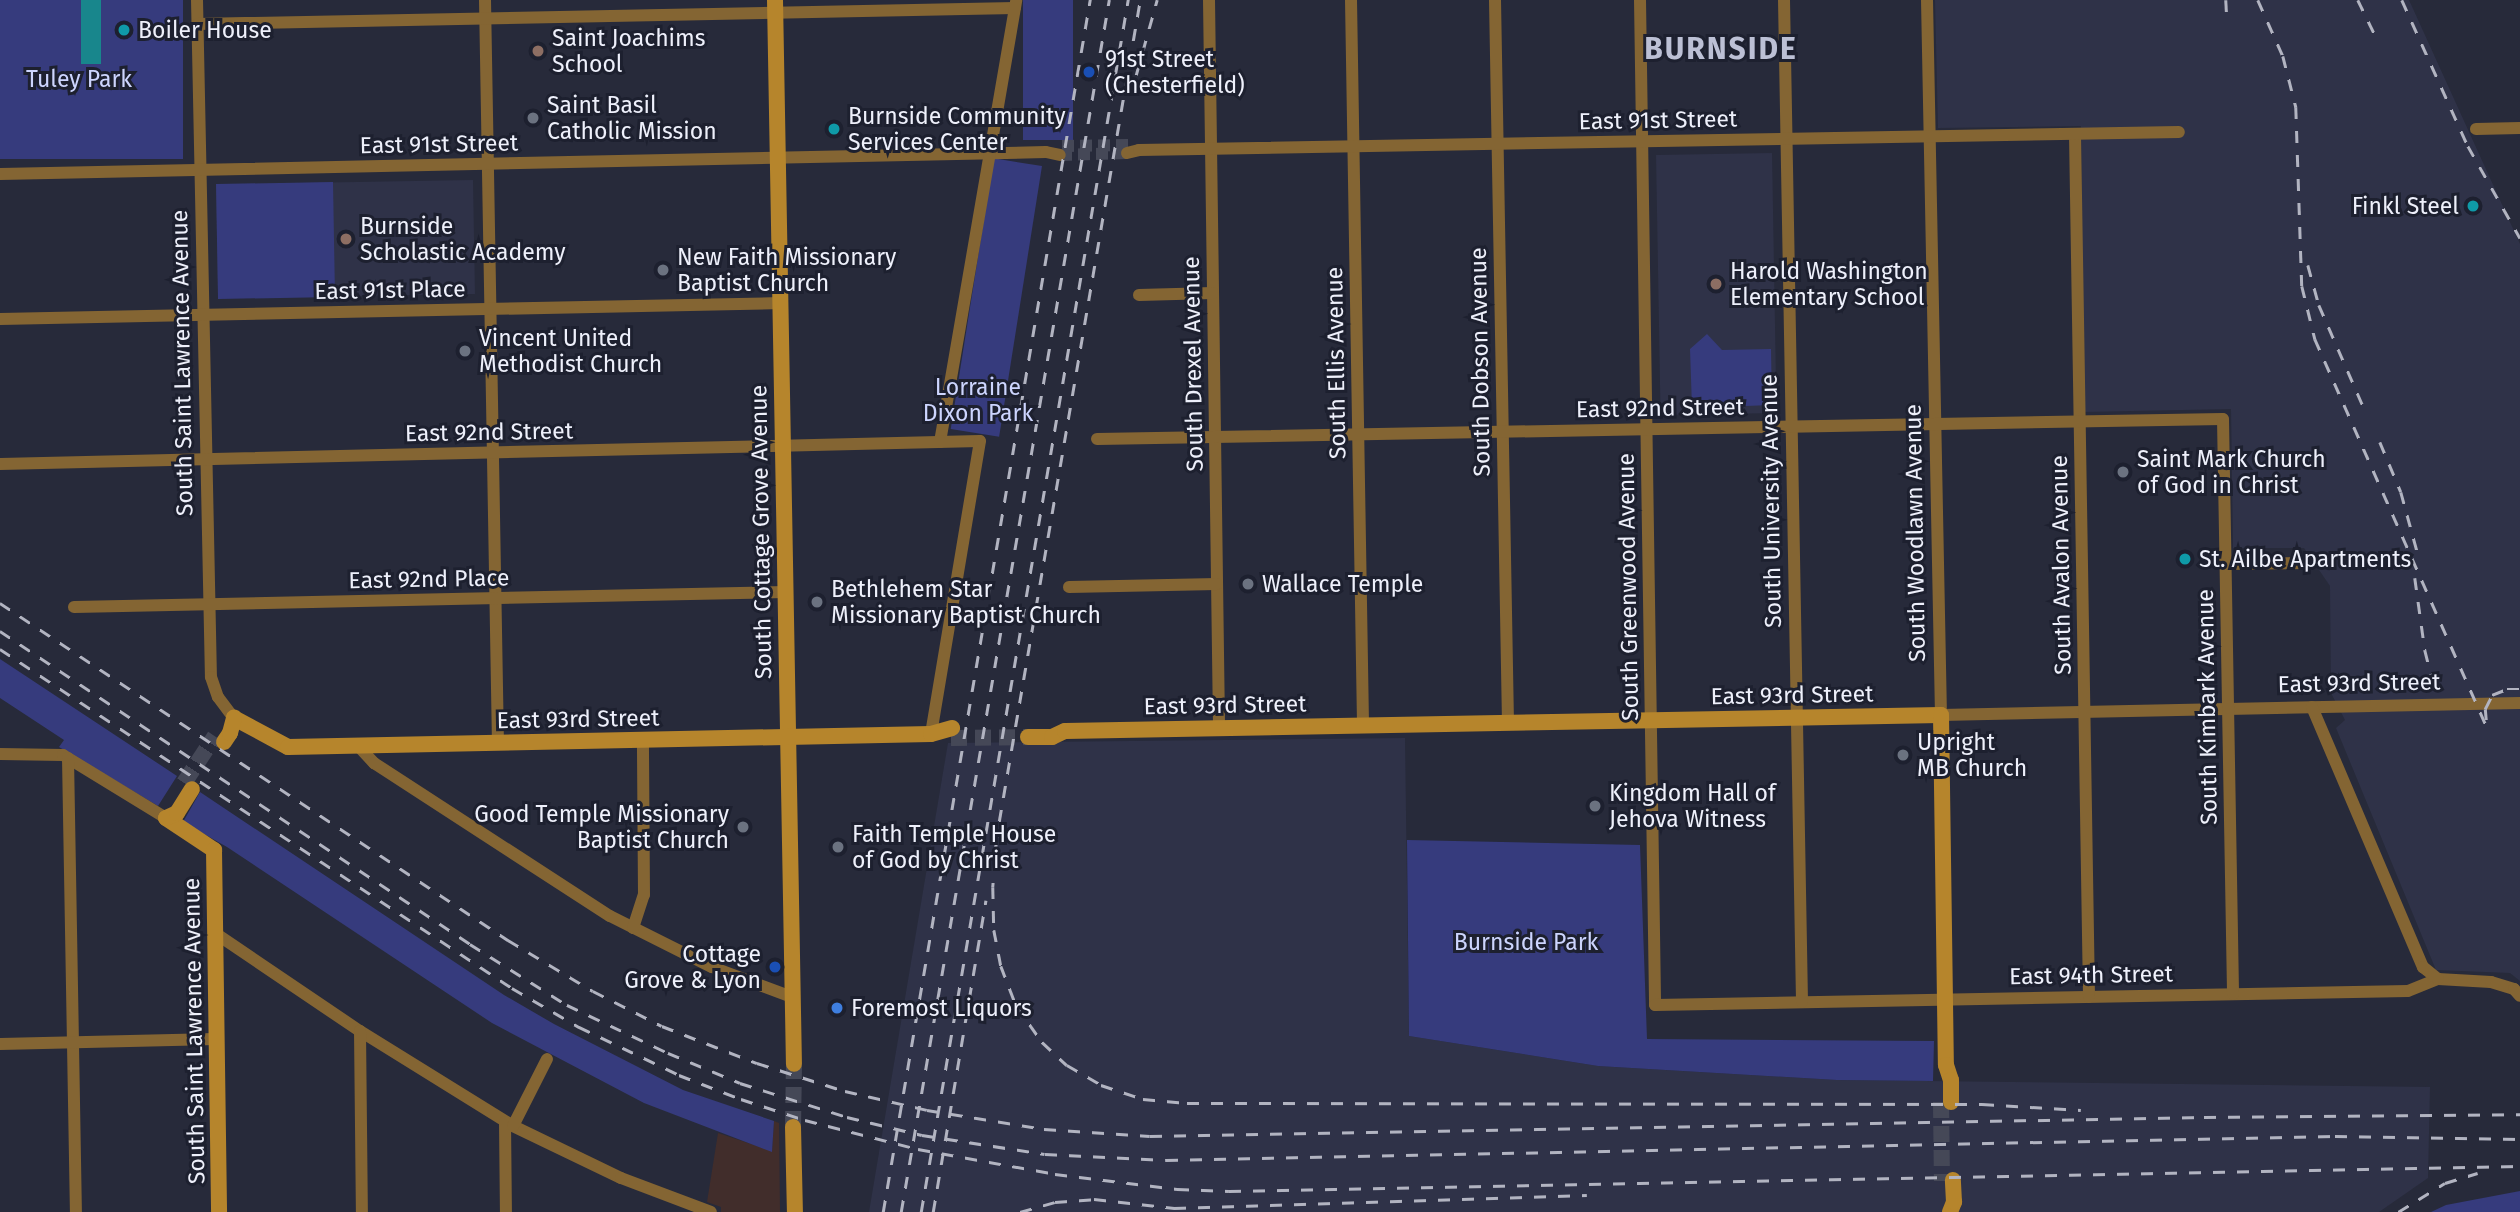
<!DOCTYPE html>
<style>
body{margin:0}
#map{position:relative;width:2520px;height:1212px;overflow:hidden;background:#272a3a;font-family:"Fira Sans",sans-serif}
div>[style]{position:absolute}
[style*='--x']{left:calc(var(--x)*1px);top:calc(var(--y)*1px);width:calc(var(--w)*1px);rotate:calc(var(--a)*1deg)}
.commercial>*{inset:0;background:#412d2b}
.built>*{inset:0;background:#2f3248;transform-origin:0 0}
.green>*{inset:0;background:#363b7d;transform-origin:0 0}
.water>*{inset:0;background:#18868c;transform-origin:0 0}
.street-tunnel>*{height:12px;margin-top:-6px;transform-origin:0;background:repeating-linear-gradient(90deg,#454857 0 12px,transparent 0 18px)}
.secondary-tunnel>*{height:16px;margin-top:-8px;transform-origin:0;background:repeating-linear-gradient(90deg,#454857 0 16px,transparent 0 24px)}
.street>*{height:12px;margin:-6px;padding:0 6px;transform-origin:6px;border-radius:6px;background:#846533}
.secondary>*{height:16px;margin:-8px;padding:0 8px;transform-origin:8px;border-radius:8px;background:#b6852c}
.rail>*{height:2.5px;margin-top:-1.25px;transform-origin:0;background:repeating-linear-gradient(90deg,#b2b4c1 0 12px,transparent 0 24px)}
.dots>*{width:19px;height:19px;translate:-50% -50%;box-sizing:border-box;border:4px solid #1d202f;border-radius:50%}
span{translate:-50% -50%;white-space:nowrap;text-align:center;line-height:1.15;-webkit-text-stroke:6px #1d202f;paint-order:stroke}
.poi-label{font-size:23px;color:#eef0fb}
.left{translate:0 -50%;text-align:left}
.right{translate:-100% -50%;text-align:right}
.park-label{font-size:23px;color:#cdd5fe}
.street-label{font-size:23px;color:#eef0fb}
.district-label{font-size:30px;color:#bcc0d5;font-weight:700;letter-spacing:2px}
</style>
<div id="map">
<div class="commercial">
<div style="clip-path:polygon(774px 1121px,779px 1123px,780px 1212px,721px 1212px,721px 1207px,707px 1202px,718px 1133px,772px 1151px)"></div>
</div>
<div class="built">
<div style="clip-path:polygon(1935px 0,2409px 0,2520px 244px,2520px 981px,2510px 973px,2436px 970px,2336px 728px,2345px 720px,2331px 693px,2330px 586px,2304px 548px,2233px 548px,2231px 409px,2083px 412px,2081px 126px,1938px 128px)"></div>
<div style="left:1772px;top:153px;width:260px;height:116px;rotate:89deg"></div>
<div style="left:473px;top:180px;width:114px;height:257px;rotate:89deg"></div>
<div style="clip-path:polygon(1405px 738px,1409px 1036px,1598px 1066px,1837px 1080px,2430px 1087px,2428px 1178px,2379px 1212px,869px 1212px,948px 743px)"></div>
</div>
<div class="green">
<div style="left:0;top:0;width:183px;height:159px"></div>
<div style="left:1023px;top:0;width:50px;height:140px"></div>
<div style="left:1042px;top:166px;width:274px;height:49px;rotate:99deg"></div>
<div style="left:333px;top:182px;width:115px;height:117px;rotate:89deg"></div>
<div style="clip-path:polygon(1707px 334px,1722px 350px,1771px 349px,1772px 405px,1692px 408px,1690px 349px)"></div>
<div style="clip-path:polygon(0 659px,177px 776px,158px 806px,59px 747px,64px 740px,0 698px)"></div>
<div style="clip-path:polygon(200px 792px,504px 995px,554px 1024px,683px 1090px,774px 1121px,772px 1152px,644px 1103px,492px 1023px,227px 847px,183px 822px)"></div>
<div style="clip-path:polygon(1407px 840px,1640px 845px,1647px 1039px,1934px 1041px,1933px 1081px,1837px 1080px,1598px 1066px,1409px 1036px)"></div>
<div style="clip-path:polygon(2520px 1191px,2520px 1212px,2431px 1212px,2446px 1205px)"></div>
</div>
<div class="water">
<div style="left:81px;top:0;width:20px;height:64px"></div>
</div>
<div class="street-tunnel">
<div style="--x:1062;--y:146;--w:67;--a:-0.9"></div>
<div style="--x:1060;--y:155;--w:67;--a:-1.7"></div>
</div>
<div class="secondary-tunnel">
<div style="--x:951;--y:738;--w:77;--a:-0.7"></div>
<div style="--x:184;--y:783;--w:56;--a:-56.6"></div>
<div style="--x:1941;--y:1102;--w:79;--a:89.3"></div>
<div style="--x:793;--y:1127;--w:63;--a:-89.1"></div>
</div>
<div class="street">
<div style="--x:197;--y:0;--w:677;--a:88.82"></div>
<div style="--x:211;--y:677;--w:21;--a:71"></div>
<div style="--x:218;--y:697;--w:26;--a:53"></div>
<div style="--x:485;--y:0;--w:743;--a:89"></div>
<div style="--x:1209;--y:0;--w:728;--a:89.21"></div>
<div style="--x:1351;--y:0;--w:726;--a:89.05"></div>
<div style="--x:1495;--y:0;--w:723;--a:88.97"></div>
<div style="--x:1640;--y:0;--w:1005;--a:89.14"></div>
<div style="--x:1655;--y:1005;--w:753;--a:-1.07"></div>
<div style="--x:2408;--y:991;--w:32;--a:-22"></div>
<div style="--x:2438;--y:979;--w:53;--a:3.2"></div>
<div style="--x:2491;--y:982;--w:24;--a:17"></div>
<div style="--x:2514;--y:989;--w:9;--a:49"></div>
<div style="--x:1784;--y:0;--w:1002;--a:88.97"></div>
<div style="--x:1927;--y:0;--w:715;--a:88.88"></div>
<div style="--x:1941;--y:715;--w:579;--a:-1.19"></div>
<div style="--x:198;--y:24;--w:817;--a:-1.12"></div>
<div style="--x:2476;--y:129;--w:44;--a:-1.3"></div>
<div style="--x:2075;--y:134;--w:863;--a:89.07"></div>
<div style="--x:1127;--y:153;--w:12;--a:-14"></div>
<div style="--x:1139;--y:150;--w:1040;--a:-0.99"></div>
<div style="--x:0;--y:174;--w:1046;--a:-1.2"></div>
<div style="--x:1046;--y:152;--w:14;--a:12"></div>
<div style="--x:1139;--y:295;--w:74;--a:-1.5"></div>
<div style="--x:0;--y:319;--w:781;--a:-1.17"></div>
<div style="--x:1097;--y:439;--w:1126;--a:-1.02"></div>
<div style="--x:2223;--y:419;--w:575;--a:89"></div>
<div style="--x:940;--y:442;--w:448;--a:-80.2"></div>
<div style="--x:0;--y:464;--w:980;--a:-1.34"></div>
<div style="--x:980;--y:441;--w:297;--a:99.5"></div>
<div style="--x:2226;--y:564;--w:81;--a:-0.7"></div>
<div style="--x:1069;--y:587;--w:148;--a:-1.2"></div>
<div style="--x:74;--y:607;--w:711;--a:-1.21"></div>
<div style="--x:2312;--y:707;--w:283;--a:66.9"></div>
<div style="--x:2423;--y:967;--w:19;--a:39"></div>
<div style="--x:360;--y:748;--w:21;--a:47"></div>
<div style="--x:374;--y:763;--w:281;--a:33"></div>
<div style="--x:610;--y:916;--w:114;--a:26.6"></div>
<div style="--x:712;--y:967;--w:85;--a:20.6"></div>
<div style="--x:0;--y:754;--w:63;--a:0.9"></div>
<div style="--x:63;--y:755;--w:121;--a:31.5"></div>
<div style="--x:68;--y:758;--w:454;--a:89"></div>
<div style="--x:633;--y:928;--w:35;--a:-72"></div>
<div style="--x:644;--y:895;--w:154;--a:-90.4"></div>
<div style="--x:215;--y:933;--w:175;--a:34.1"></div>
<div style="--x:360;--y:1031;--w:180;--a:31.8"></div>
<div style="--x:513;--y:1126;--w:120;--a:25.7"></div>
<div style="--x:621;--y:1178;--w:96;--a:20.7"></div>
<div style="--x:360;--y:1031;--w:181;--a:89.4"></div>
<div style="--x:0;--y:1044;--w:216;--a:-1.3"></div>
<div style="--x:505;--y:1122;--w:90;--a:89.4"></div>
<div style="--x:513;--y:1126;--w:75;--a:-63.1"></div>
</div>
<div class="secondary">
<div style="--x:775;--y:0;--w:1064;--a:88.98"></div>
<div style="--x:234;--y:718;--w:61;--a:28.2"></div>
<div style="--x:288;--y:747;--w:643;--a:-1.16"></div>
<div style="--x:931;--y:734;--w:22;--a:-16"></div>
<div style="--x:1028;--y:737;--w:24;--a:0"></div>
<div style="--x:1052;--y:737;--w:14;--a:-25"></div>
<div style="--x:1065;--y:731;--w:876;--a:-1.05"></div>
<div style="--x:1941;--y:715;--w:350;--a:89.2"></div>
<div style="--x:1946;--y:1065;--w:16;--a:72"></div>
<div style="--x:1951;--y:1080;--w:22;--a:90"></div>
<div style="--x:224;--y:742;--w:11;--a:-56"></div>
<div style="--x:230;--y:733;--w:16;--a:-75"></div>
<div style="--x:166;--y:818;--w:58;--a:33.7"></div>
<div style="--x:214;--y:850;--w:362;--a:89.2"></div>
<div style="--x:166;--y:818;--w:12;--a:-24"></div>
<div style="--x:177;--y:813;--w:28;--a:-58"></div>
<div style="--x:793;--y:1127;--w:85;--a:88.7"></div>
<div style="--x:1950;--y:1212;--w:11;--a:-68"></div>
<div style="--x:1954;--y:1202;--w:22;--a:-93"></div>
</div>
<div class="rail">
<div style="--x:2226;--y:0;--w:18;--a:87"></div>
<div style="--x:2258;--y:0;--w:61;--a:65.9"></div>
<div style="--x:2283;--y:56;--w:53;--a:75.7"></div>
<div style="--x:2296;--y:107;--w:179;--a:88.1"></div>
<div style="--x:2302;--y:286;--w:55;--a:76.2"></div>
<div style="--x:2315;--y:339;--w:429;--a:66.1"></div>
<div style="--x:2358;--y:0;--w:39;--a:64"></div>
<div style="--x:2402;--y:0;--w:160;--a:65.7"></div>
<div style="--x:2468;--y:146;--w:106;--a:60.5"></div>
<div style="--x:1136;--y:75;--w:78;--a:-74.4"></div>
<div style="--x:2308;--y:265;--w:41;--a:74.6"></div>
<div style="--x:2319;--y:305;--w:112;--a:66.4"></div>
<div style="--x:2380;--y:442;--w:54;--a:67.2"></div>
<div style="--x:2401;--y:492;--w:64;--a:74.7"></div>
<div style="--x:2415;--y:578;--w:73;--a:82.1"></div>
<div style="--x:2425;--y:650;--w:29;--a:76"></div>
<div style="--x:0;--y:603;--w:610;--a:33.56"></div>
<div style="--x:508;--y:940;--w:99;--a:31"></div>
<div style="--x:593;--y:991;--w:77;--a:26.9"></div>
<div style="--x:662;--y:1026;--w:102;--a:21.3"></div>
<div style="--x:757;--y:1063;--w:92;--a:17.7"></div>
<div style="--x:845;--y:1091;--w:84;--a:13"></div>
<div style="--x:927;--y:1110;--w:119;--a:9.2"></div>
<div style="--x:1044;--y:1129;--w:106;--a:3.8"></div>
<div style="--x:1150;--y:1136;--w:1054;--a:-1.03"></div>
<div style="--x:2204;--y:1117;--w:316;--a:-0.5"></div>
<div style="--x:0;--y:631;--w:565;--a:33.66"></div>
<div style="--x:470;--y:944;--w:115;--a:32.2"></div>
<div style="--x:567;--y:1005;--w:112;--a:25.4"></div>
<div style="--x:668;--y:1053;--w:78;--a:22.6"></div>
<div style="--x:740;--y:1083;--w:112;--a:17.6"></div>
<div style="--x:847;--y:1117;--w:77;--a:13.5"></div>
<div style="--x:922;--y:1135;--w:124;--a:8.8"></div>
<div style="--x:1045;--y:1154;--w:121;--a:2.8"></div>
<div style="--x:1166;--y:1160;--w:1169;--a:-1.18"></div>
<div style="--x:2335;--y:1136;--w:185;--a:0.9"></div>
<div style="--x:0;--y:649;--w:614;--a:33.51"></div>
<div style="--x:512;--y:988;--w:78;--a:30.2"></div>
<div style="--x:579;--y:1027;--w:111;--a:25.6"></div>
<div style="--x:679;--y:1075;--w:66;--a:21.2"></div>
<div style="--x:741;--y:1099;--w:67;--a:18.2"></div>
<div style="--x:805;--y:1120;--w:117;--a:14.4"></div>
<div style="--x:918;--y:1149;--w:139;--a:10.3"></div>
<div style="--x:1055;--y:1174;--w:123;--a:7"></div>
<div style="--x:1177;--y:1189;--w:52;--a:2.2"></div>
<div style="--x:1229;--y:1191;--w:1291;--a:-1.11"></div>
<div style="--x:2486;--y:720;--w:11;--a:-95"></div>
<div style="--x:2485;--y:709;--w:16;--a:-63"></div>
<div style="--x:2492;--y:695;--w:16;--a:-22"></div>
<div style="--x:2507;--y:689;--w:13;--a:0"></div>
<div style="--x:997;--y:835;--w:52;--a:94.4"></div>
<div style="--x:993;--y:887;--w:43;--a:88.7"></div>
<div style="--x:994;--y:930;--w:37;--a:79"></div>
<div style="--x:1001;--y:966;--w:42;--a:69"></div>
<div style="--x:1016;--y:1005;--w:45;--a:54.9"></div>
<div style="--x:1042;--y:1042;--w:34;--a:43"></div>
<div style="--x:1067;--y:1065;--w:39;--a:30"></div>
<div style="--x:1101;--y:1085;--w:44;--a:18.4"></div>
<div style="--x:1143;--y:1099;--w:44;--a:5.2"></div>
<div style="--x:1187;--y:1103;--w:795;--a:0.07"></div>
<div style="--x:1982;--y:1104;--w:99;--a:3.5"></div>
<div style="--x:995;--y:845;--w:857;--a:-80.26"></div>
<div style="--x:883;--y:1212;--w:1230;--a:-80.31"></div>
<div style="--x:901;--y:1212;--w:1230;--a:-80.26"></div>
<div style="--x:921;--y:1212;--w:1230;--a:-80.31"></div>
<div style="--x:933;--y:1212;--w:316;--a:-80.4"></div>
<div style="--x:1020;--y:1212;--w:36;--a:-16"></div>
<div style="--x:1055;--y:1202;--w:39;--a:-4"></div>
<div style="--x:1094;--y:1199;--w:81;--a:6.4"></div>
<div style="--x:1174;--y:1208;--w:413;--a:-1.8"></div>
<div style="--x:2398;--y:1212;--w:55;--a:-31.7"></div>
<div style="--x:2445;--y:1183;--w:34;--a:-17"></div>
</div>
<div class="dots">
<div style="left:124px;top:30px;background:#0f9aa8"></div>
<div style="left:538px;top:51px;background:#8d6e63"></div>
<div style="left:1089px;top:72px;background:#1a4fb4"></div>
<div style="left:533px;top:118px;background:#6b7280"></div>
<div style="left:834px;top:129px;background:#0f9aa8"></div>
<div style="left:2473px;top:206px;background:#0f9aa8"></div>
<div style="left:346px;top:239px;background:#8d6e63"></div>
<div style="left:663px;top:270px;background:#6b7280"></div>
<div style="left:1716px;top:284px;background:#8d6e63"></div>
<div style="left:465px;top:351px;background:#6b7280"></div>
<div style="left:2123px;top:472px;background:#6b7280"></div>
<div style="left:2185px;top:559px;background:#0f9aa8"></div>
<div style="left:1248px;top:584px;background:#6b7280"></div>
<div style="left:817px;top:602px;background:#6b7280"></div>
<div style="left:1903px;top:755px;background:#6b7280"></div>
<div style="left:1595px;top:806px;background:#6b7280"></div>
<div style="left:743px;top:827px;background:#6b7280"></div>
<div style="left:838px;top:847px;background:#6b7280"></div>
<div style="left:775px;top:967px;background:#1a4fb4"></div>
<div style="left:837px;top:1008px;background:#3f7fe0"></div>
</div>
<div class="poi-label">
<span class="left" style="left:138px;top:30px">Boiler House</span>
<span class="left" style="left:552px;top:51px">Saint Joachims<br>School</span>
<span class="left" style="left:1105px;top:72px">91st Street<br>(Chesterfield)</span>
<span class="left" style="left:547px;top:118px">Saint Basil<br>Catholic Mission</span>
<span class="left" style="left:848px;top:129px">Burnside Community<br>Services Center</span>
<span class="right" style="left:2459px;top:206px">Finkl Steel</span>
<span class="left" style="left:360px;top:239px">Burnside<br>Scholastic Academy</span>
<span class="left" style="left:677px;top:270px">New Faith Missionary<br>Baptist Church</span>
<span class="left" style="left:1730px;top:284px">Harold Washington<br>Elementary School</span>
<span class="left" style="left:479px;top:351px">Vincent United<br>Methodist Church</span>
<span class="left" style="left:2137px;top:472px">Saint Mark Church<br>of God in Christ</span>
<span class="left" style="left:2199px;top:559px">St. Ailbe Apartments</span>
<span class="left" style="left:1262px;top:584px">Wallace Temple</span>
<span class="left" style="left:831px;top:602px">Bethlehem Star<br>Missionary Baptist Church</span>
<span class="left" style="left:1917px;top:755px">Upright<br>MB Church</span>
<span class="left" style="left:1609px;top:806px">Kingdom Hall of<br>Jehova Witness</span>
<span class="right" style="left:729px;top:827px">Good Temple Missionary<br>Baptist Church</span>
<span class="left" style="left:852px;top:847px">Faith Temple House<br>of God by Christ</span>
<span class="right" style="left:761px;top:967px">Cottage<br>Grove &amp; Lyon</span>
<span class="left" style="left:851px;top:1008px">Foremost Liquors</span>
</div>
<div class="park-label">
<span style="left:79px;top:79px">Tuley Park</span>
<span style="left:978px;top:400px">Lorraine<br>Dixon Park</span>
<span style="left:1526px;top:942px">Burnside Park</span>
</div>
<div class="street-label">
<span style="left:1658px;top:120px;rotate:-1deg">East 91st Street</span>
<span style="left:439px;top:144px;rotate:-1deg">East 91st Street</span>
<span style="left:390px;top:290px;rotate:-1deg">East 91st Place</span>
<span style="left:1480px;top:362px;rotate:-91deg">South Dobson Avenue</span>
<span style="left:182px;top:363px;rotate:-91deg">South Saint Lawrence Avenue</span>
<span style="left:1336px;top:363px;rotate:-91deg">South Ellis Avenue</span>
<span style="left:1193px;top:364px;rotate:-91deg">South Drexel Avenue</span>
<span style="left:1660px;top:408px;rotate:-1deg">East 92nd Street</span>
<span style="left:489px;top:432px;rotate:-1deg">East 92nd Street</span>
<span style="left:1771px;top:501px;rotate:-91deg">South University Avenue</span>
<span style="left:761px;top:532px;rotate:-91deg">South Cottage Grove Avenue</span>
<span style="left:1915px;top:533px;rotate:-91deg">South Woodlawn Avenue</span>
<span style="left:2061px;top:565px;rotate:-91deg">South Avalon Avenue</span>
<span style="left:429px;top:579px;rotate:-1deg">East 92nd Place</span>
<span style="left:1628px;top:587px;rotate:-91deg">South Greenwood Avenue</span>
<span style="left:2359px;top:683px;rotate:-1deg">East 93rd Street</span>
<span style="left:1792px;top:695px;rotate:-1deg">East 93rd Street</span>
<span style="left:1225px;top:705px;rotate:-1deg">East 93rd Street</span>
<span style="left:2207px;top:707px;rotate:-91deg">South Kimbark Avenue</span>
<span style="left:578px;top:719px;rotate:-1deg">East 93rd Street</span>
<span style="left:2091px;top:975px;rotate:-1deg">East 94th Street</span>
<span style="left:194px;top:1031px;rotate:-91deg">South Saint Lawrence Avenue</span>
</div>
<div class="district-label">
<span style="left:1721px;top:49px">BURNSIDE</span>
</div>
</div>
